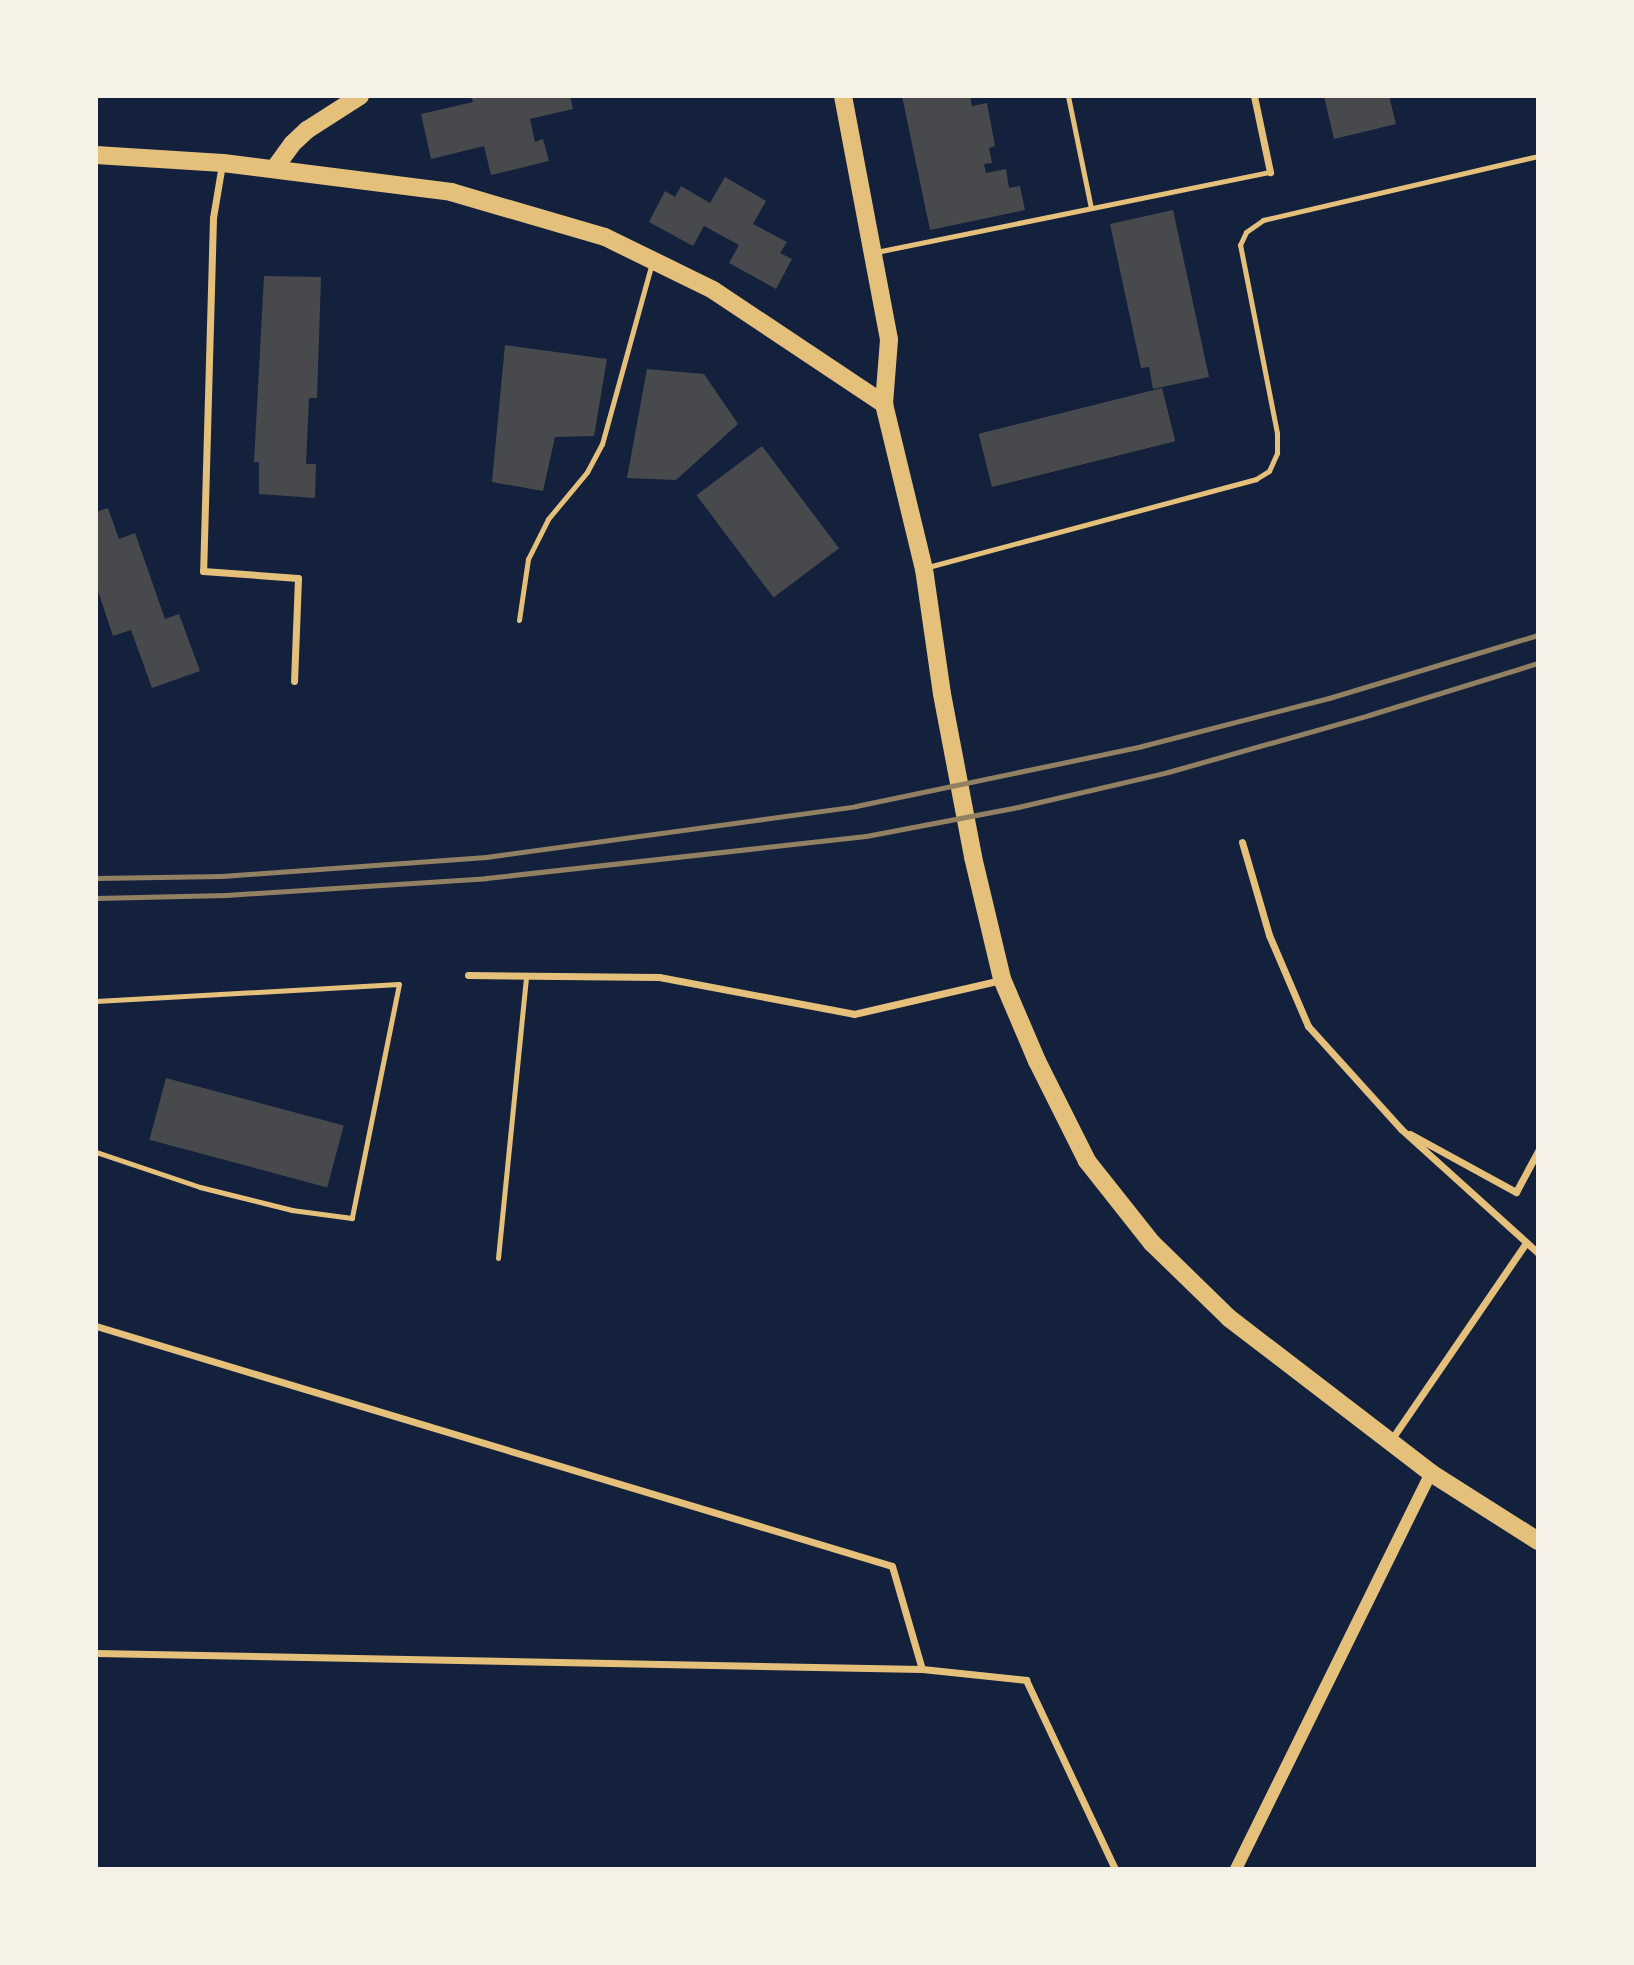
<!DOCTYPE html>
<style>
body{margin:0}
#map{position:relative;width:1634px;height:1965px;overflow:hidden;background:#14213d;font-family:"Space Grotesk",sans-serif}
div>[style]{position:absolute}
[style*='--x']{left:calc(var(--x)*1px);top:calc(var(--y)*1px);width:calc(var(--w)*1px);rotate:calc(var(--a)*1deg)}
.building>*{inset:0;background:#48494c;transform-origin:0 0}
.service>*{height:5px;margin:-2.5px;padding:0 2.5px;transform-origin:2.5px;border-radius:2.5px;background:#e5c07b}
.minor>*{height:7px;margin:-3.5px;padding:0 3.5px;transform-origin:3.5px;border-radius:3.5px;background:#e5c07b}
.tertiary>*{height:12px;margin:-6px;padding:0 6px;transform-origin:6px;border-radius:6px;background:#e5c07b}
.primary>*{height:18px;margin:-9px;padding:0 9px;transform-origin:9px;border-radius:9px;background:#e5c07b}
.rail>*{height:5px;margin:-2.5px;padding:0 2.5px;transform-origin:2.5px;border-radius:2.5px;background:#918062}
span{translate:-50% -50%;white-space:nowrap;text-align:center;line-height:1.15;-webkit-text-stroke:7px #f6f1e7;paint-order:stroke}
.frame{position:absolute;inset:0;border:98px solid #f6f1e7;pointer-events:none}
</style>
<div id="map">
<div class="building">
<div style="clip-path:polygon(471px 96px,570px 96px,573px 109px,530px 119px,535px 142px,543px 139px,549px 161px,491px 175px,484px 146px,431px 159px,421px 114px,473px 102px)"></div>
<div style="clip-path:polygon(902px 96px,970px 96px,972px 106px,987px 103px,995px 146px,989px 148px,992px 163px,984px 164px,986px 173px,1006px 169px,1009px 188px,1020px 186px,1025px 210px,930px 230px)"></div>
<div style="clip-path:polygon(1324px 96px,1389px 96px,1396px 124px,1334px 139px)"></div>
<div style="clip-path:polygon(725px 177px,766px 201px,753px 224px,787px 242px,780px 253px,792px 259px,776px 289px,729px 263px,739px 245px,704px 226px,693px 246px,649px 222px,665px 191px,675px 197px,681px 186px,710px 203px)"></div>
<div style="clip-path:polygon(1173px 210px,1209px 377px,1153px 389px,1149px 367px,1141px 368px,1110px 224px)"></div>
<div style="clip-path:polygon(264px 276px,321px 277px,317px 398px,309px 398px,306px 464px,316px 464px,315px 498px,259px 494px,259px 462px,254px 462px)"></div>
<div style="clip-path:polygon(505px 345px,607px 359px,594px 436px,555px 437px,543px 491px,492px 482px)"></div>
<div style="clip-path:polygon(647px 369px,704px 374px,738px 424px,676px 480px,627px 478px)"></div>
<div style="left:1162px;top:388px;width:55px;height:189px;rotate:76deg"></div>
<div style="left:762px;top:446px;width:128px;height:82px;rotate:53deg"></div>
<div style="clip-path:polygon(108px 508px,119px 539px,135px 533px,165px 619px,179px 614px,200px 671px,152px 688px,131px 630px,113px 636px,96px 585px,96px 512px)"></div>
<div style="left:166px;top:1078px;width:184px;height:64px;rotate:15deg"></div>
</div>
<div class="service">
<div style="--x:1068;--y:96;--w:114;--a:78.4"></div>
<div style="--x:876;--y:252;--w:402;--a:-11.5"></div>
<div style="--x:928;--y:567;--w:340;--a:-15"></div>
<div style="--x:1256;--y:479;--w:15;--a:-32"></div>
<div style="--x:1269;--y:471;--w:20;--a:-66"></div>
<div style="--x:1277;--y:453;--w:20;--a:-90"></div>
<div style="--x:1277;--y:433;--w:192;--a:-101.1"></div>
<div style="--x:1240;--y:245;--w:14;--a:-65"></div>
<div style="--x:1246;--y:232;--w:21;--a:-35"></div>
<div style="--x:1263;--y:220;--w:282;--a:-13.1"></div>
<div style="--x:519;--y:620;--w:62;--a:-81.6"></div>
<div style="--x:528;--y:559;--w:45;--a:-63.4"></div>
<div style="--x:548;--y:519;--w:61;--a:-50.3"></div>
<div style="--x:587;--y:472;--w:32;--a:-62"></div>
<div style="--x:602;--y:444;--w:188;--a:-74.6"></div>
<div style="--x:96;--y:1001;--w:303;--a:-3.2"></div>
<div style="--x:399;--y:984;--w:239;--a:101.4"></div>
<div style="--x:352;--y:1218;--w:61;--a:-172.4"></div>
<div style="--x:292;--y:1210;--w:95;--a:-166"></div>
<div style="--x:200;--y:1187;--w:110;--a:-161.4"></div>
<div style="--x:498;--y:1258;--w:284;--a:-84.3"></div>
</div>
<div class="minor">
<div style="--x:1254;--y:96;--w:78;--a:78.1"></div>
<div style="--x:222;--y:164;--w:55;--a:99.5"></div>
<div style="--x:213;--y:218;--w:353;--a:91.6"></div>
<div style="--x:203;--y:571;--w:95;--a:4.2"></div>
<div style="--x:298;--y:578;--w:103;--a:92.2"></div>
<div style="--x:1242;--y:842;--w:97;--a:73.8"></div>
<div style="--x:1269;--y:935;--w:99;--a:66.8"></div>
<div style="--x:1308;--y:1026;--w:139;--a:47.9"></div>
<div style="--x:1401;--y:1129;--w:185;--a:42.1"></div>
<div style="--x:468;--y:975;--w:191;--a:0.6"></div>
<div style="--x:659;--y:977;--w:198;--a:10.7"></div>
<div style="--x:854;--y:1014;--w:151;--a:-13"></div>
<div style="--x:1410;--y:1134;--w:121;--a:28.7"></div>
<div style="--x:1516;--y:1192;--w:47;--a:-61.8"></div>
<div style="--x:96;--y:1326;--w:831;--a:16.78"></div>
<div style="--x:892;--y:1566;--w:107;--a:73.8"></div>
<div style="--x:1391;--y:1440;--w:237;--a:-55.6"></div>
<div style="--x:96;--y:1653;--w:826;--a:1.11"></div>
<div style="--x:922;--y:1669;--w:105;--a:6"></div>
<div style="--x:1026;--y:1680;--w:209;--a:64.8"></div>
</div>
<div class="tertiary">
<div style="--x:1236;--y:1869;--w:441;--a:-63.8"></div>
</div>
<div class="primary">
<div style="--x:843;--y:96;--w:248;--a:79.3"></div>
<div style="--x:889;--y:340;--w:64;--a:94.5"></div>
<div style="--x:884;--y:404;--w:170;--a:76.4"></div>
<div style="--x:924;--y:569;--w:126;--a:81.8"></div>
<div style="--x:942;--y:694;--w:166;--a:79.2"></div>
<div style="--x:973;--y:857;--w:125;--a:76.6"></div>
<div style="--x:1002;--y:979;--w:89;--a:66.9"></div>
<div style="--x:1037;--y:1061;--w:112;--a:63.4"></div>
<div style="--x:1087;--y:1161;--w:105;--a:51.6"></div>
<div style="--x:1152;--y:1243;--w:107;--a:44.2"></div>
<div style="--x:1229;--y:1318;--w:255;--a:37.5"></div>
<div style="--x:1431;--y:1473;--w:127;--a:32.4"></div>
<div style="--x:96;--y:155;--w:127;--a:3.6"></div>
<div style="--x:223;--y:163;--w:230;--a:7.2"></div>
<div style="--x:451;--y:192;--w:160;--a:16.3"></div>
<div style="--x:605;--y:237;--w:120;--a:26.1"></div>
<div style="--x:713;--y:290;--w:206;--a:33.7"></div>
<div style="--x:274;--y:169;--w:31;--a:-54"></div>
<div style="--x:292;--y:144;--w:21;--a:-43"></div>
<div style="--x:307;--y:130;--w:63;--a:-32.7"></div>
</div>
<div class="rail">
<div style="--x:96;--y:878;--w:126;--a:-0.9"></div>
<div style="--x:222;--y:876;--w:265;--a:-4.1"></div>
<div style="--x:486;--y:857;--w:373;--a:-7.8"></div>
<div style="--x:856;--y:806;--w:292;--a:-11.8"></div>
<div style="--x:1142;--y:746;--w:193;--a:-14.4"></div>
<div style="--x:1329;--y:698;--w:218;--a:-16.8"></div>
<div style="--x:96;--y:898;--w:130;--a:-1.3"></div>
<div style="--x:226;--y:895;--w:261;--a:-3.7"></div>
<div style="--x:486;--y:878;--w:382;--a:-6.3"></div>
<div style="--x:866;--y:836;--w:155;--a:-10.8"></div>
<div style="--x:1018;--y:807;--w:154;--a:-13.1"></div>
<div style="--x:1168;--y:772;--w:209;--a:-15.8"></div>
<div style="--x:1369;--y:715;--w:177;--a:-17.1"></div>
</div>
<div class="frame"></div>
</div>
